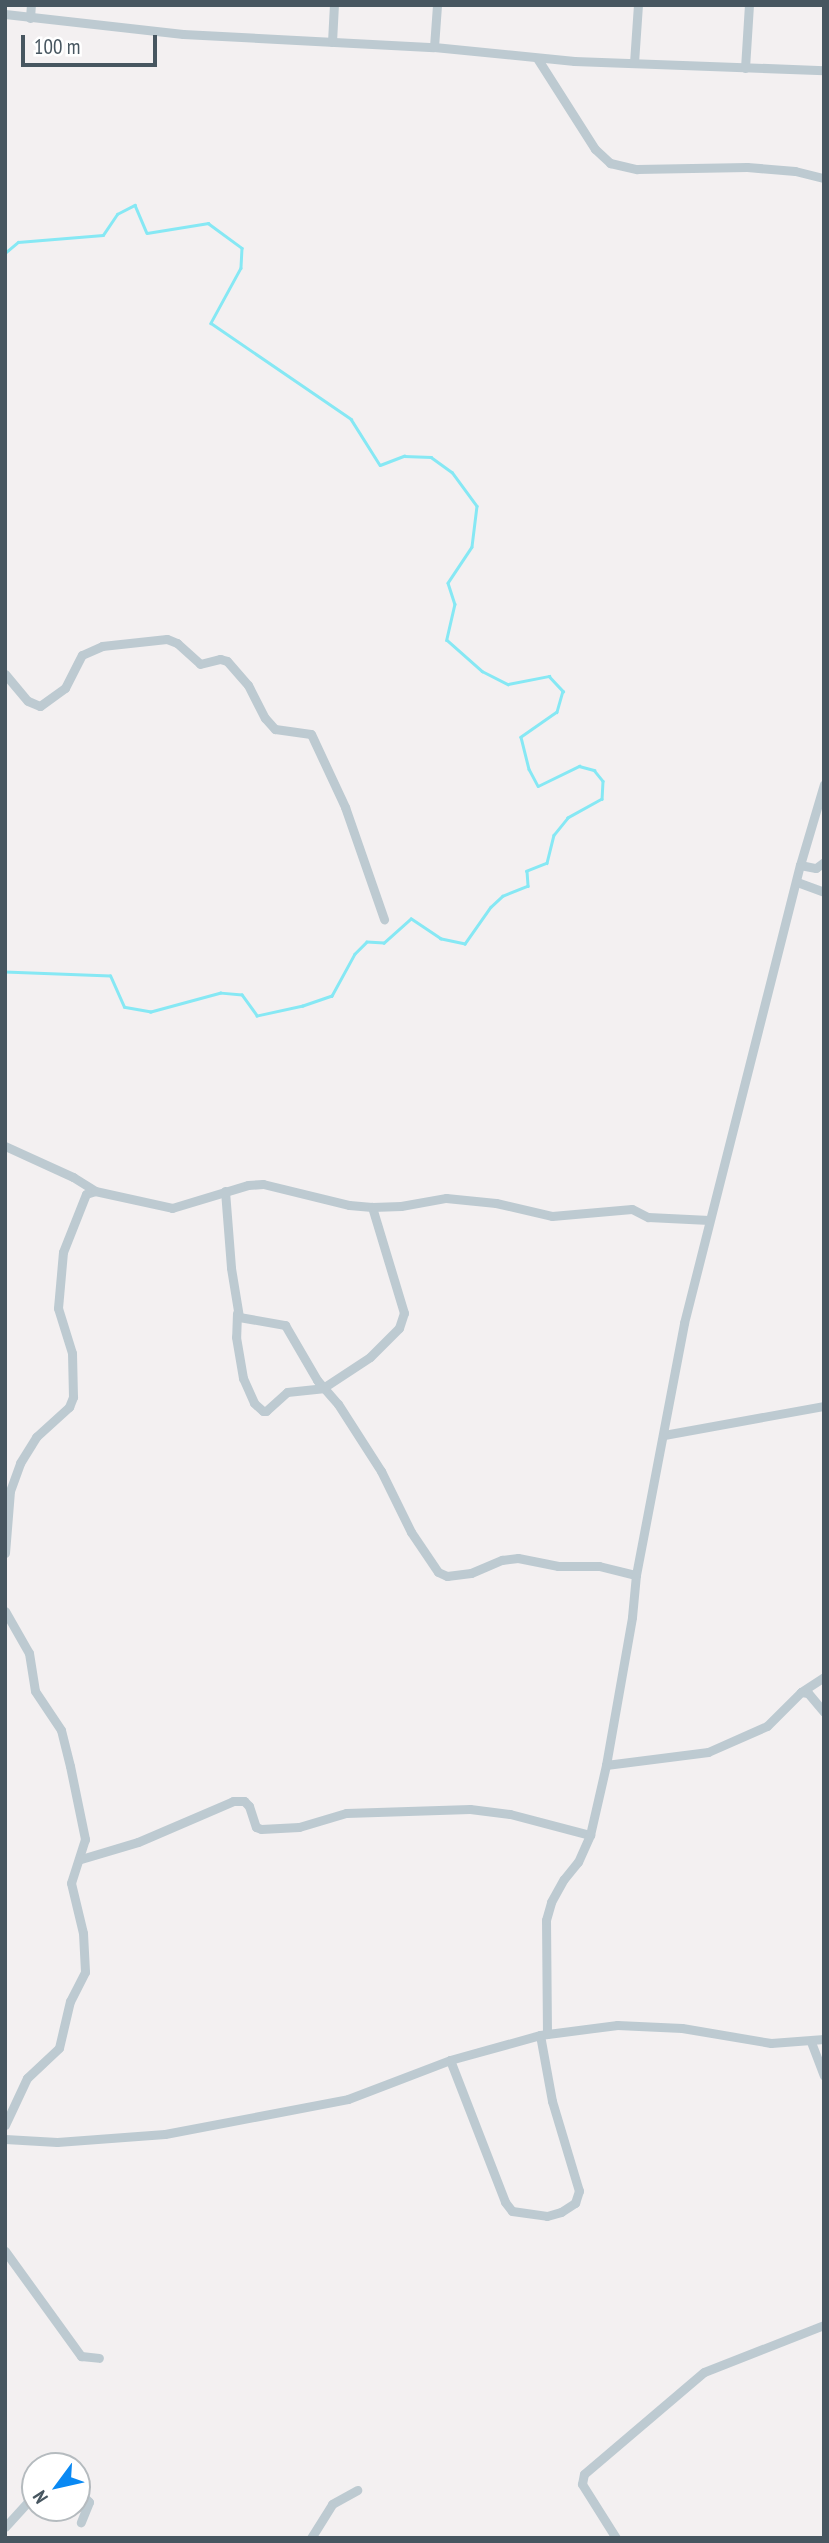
<!DOCTYPE html>
<style>
body{margin:0}
#map{position:relative;width:829px;height:2543px;overflow:hidden;background:#f3f0f1;font-family:"PT Sans Narrow",sans-serif}
div>[style]{position:absolute}
[style*='--x']{left:calc(var(--x)*1px);top:calc(var(--y)*1px);width:calc(var(--w)*1px);rotate:calc(var(--a)*1deg)}
.stream>*{height:2.5px;margin:-1.25px;padding:0 1.25px;transform-origin:1.25px;border-radius:1.25px;background:#86e8f4}
.minor>*{height:9px;margin:-4.5px;padding:0 4.5px;transform-origin:4.5px;border-radius:4.5px;background:#bdcad1}
span{translate:-50% -50%;white-space:nowrap;text-align:center;line-height:1.15;-webkit-text-stroke:6px #fff;paint-order:stroke}
.frame{position:absolute;inset:0;border:7px solid #475660;pointer-events:none}
.north{position:absolute;left:21px;top:2452px;width:70px;height:70px;box-sizing:border-box;background:#fff;border:2px solid #b5bbbf;border-radius:50%;rotate:237deg;font-size:19px;font-weight:700;line-height:28px;text-align:center;color:#475660}
.north::after{content:'';display:block;margin:auto;width:24px;height:32px;background:#0a89f3;clip-path:polygon(50% 0,100% 100%,50% 72%,0 100%)}
.scale{position:absolute;left:21px;top:35px;width:136px;height:32px;box-sizing:border-box;border:4px solid #475660;border-top:0;padding-left:9px;font-size:21px;line-height:24px;white-space:nowrap;color:#475660;-webkit-text-stroke:5px #fff;paint-order:stroke}
</style>
<div id="map">
<div class="stream">
<div style="--x:5;--y:253;--w:17;--a:-40"></div>
<div style="--x:18;--y:242;--w:85;--a:-4.7"></div>
<div style="--x:103;--y:235;--w:25;--a:-56"></div>
<div style="--x:117;--y:214;--w:20;--a:-27"></div>
<div style="--x:135;--y:205;--w:30;--a:67"></div>
<div style="--x:147;--y:233;--w:62;--a:-9.3"></div>
<div style="--x:208;--y:223;--w:42;--a:36.3"></div>
<div style="--x:242;--y:248;--w:20;--a:93"></div>
<div style="--x:241;--y:268;--w:63;--a:118.6"></div>
<div style="--x:211;--y:323;--w:170;--a:34.4"></div>
<div style="--x:351;--y:419;--w:54;--a:57.8"></div>
<div style="--x:380;--y:465;--w:26;--a:-21"></div>
<div style="--x:404;--y:456;--w:27;--a:2"></div>
<div style="--x:431;--y:457;--w:26;--a:36"></div>
<div style="--x:452;--y:472;--w:42;--a:53.7"></div>
<div style="--x:477;--y:506;--w:41;--a:97"></div>
<div style="--x:472;--y:547;--w:43;--a:123.7"></div>
<div style="--x:448;--y:583;--w:22;--a:72"></div>
<div style="--x:455;--y:604;--w:37;--a:103"></div>
<div style="--x:447;--y:640;--w:47;--a:41.5"></div>
<div style="--x:482;--y:671;--w:29;--a:27"></div>
<div style="--x:508;--y:684;--w:42;--a:-11"></div>
<div style="--x:549;--y:676;--w:21;--a:47"></div>
<div style="--x:563;--y:691;--w:22;--a:106"></div>
<div style="--x:557;--y:712;--w:44;--a:145.2"></div>
<div style="--x:521;--y:737;--w:33;--a:76"></div>
<div style="--x:529;--y:769;--w:19;--a:62"></div>
<div style="--x:538;--y:786;--w:46;--a:-26"></div>
<div style="--x:579;--y:766;--w:16;--a:15"></div>
<div style="--x:594;--y:770;--w:14;--a:51"></div>
<div style="--x:603;--y:781;--w:18;--a:93"></div>
<div style="--x:602;--y:799;--w:39;--a:151"></div>
<div style="--x:568;--y:818;--w:22;--a:129"></div>
<div style="--x:554;--y:835;--w:29;--a:104"></div>
<div style="--x:547;--y:863;--w:22;--a:158"></div>
<div style="--x:527;--y:871;--w:15;--a:86"></div>
<div style="--x:528;--y:886;--w:27;--a:158"></div>
<div style="--x:503;--y:896;--w:16;--a:137"></div>
<div style="--x:491;--y:907;--w:45;--a:125.1"></div>
<div style="--x:465;--y:944;--w:25;--a:-168"></div>
<div style="--x:441;--y:939;--w:36;--a:-146"></div>
<div style="--x:411;--y:919;--w:36;--a:138"></div>
<div style="--x:384;--y:943;--w:17;--a:-177"></div>
<div style="--x:367;--y:942;--w:17;--a:135"></div>
<div style="--x:355;--y:954;--w:48;--a:118.7"></div>
<div style="--x:332;--y:996;--w:31;--a:161"></div>
<div style="--x:303;--y:1006;--w:47;--a:167.7"></div>
<div style="--x:257;--y:1016;--w:26;--a:-126"></div>
<div style="--x:242;--y:995;--w:21;--a:-175"></div>
<div style="--x:221;--y:993;--w:73;--a:164.8"></div>
<div style="--x:151;--y:1012;--w:27;--a:-170"></div>
<div style="--x:124;--y:1007;--w:34;--a:-114"></div>
<div style="--x:110;--y:976;--w:105;--a:-177.8"></div>
</div>
<div class="minor">
<div style="--x:5;--y:14;--w:179;--a:6.4"></div>
<div style="--x:183;--y:34;--w:251;--a:3"></div>
<div style="--x:434;--y:47;--w:141;--a:5.7"></div>
<div style="--x:574;--y:61;--w:250;--a:2.1"></div>
<div style="--x:30;--y:18;--w:13;--a:-86"></div>
<div style="--x:332;--y:42;--w:37;--a:-87"></div>
<div style="--x:434;--y:47;--w:42;--a:-85.9"></div>
<div style="--x:537;--y:58;--w:108;--a:57.5"></div>
<div style="--x:595;--y:149;--w:21;--a:43"></div>
<div style="--x:610;--y:163;--w:28;--a:13"></div>
<div style="--x:637;--y:169;--w:110;--a:-1"></div>
<div style="--x:747;--y:167;--w:48;--a:4.8"></div>
<div style="--x:795;--y:171;--w:30;--a:14"></div>
<div style="--x:634;--y:63;--w:58;--a:-86.1"></div>
<div style="--x:745;--y:68;--w:63;--a:-86.4"></div>
<div style="--x:5;--y:674;--w:35;--a:50"></div>
<div style="--x:28;--y:701;--w:13;--a:23"></div>
<div style="--x:40;--y:706;--w:31;--a:-36"></div>
<div style="--x:65;--y:688;--w:37;--a:-63"></div>
<div style="--x:82;--y:655;--w:22;--a:-24"></div>
<div style="--x:102;--y:646;--w:65;--a:-6.1"></div>
<div style="--x:167;--y:639;--w:11;--a:22"></div>
<div style="--x:177;--y:643;--w:31;--a:42"></div>
<div style="--x:200;--y:664;--w:21;--a:-14"></div>
<div style="--x:220;--y:659;--w:7;--a:16"></div>
<div style="--x:227;--y:661;--w:32;--a:49"></div>
<div style="--x:248;--y:685;--w:37;--a:63"></div>
<div style="--x:265;--y:718;--w:15;--a:48"></div>
<div style="--x:275;--y:729;--w:36;--a:8"></div>
<div style="--x:311;--y:734;--w:81;--a:65"></div>
<div style="--x:345;--y:807;--w:119;--a:70.8"></div>
<div style="--x:800;--y:865;--w:16;--a:11"></div>
<div style="--x:816;--y:868;--w:10;--a:-37"></div>
<div style="--x:797;--y:882;--w:29;--a:20"></div>
<div style="--x:5;--y:1146;--w:75;--a:24.5"></div>
<div style="--x:73;--y:1177;--w:26;--a:32"></div>
<div style="--x:225;--y:1191;--w:77;--a:85.5"></div>
<div style="--x:231;--y:1268;--w:50;--a:80.7"></div>
<div style="--x:239;--y:1317;--w:47;--a:9.9"></div>
<div style="--x:285;--y:1325;--w:64;--a:59.8"></div>
<div style="--x:317;--y:1380;--w:32;--a:49"></div>
<div style="--x:338;--y:1404;--w:80;--a:57.3"></div>
<div style="--x:381;--y:1471;--w:68;--a:63.8"></div>
<div style="--x:411;--y:1532;--w:48;--a:56"></div>
<div style="--x:438;--y:1572;--w:10;--a:24"></div>
<div style="--x:447;--y:1576;--w:24;--a:-7"></div>
<div style="--x:471;--y:1573;--w:34;--a:-23"></div>
<div style="--x:502;--y:1560;--w:16;--a:-7"></div>
<div style="--x:518;--y:1558;--w:41;--a:11.3"></div>
<div style="--x:558;--y:1566;--w:41;--a:0"></div>
<div style="--x:599;--y:1566;--w:38;--a:14"></div>
<div style="--x:237;--y:1313;--w:24;--a:92"></div>
<div style="--x:236;--y:1337;--w:42;--a:80.3"></div>
<div style="--x:243;--y:1378;--w:27;--a:66"></div>
<div style="--x:254;--y:1403;--w:12;--a:42"></div>
<div style="--x:263;--y:1411;--w:3;--a:0"></div>
<div style="--x:266;--y:1411;--w:28;--a:-42"></div>
<div style="--x:287;--y:1392;--w:36;--a:-6"></div>
<div style="--x:323;--y:1388;--w:56;--a:-33.4"></div>
<div style="--x:370;--y:1357;--w:41;--a:-45"></div>
<div style="--x:399;--y:1328;--w:16;--a:-72"></div>
<div style="--x:404;--y:1313;--w:111;--a:-106.8"></div>
<div style="--x:664;--y:1435;--w:163;--a:-10.3"></div>
<div style="--x:5;--y:1553;--w:62;--a:-85.4"></div>
<div style="--x:10;--y:1491;--w:30;--a:-70"></div>
<div style="--x:20;--y:1463;--w:31;--a:-58"></div>
<div style="--x:36;--y:1437;--w:45;--a:-42.3"></div>
<div style="--x:69;--y:1407;--w:11;--a:-68"></div>
<div style="--x:73;--y:1397;--w:44;--a:-91.3"></div>
<div style="--x:72;--y:1353;--w:47;--a:-107.3"></div>
<div style="--x:58;--y:1308;--w:56;--a:-84.9"></div>
<div style="--x:63;--y:1252;--w:62;--a:-68.4"></div>
<div style="--x:86;--y:1194;--w:9;--a:-18"></div>
<div style="--x:95;--y:1191;--w:79;--a:12.4"></div>
<div style="--x:172;--y:1208;--w:79;--a:-16.8"></div>
<div style="--x:248;--y:1185;--w:15;--a:-4"></div>
<div style="--x:263;--y:1184;--w:89;--a:13.7"></div>
<div style="--x:349;--y:1205;--w:23;--a:5"></div>
<div style="--x:372;--y:1207;--w:29;--a:-2"></div>
<div style="--x:401;--y:1206;--w:46;--a:-10.1"></div>
<div style="--x:446;--y:1198;--w:50;--a:5.7"></div>
<div style="--x:496;--y:1203;--w:57;--a:13.1"></div>
<div style="--x:552;--y:1216;--w:80;--a:-5"></div>
<div style="--x:632;--y:1209;--w:18;--a:27"></div>
<div style="--x:648;--y:1217;--w:61;--a:2.8"></div>
<div style="--x:5;--y:1611;--w:48;--a:60.3"></div>
<div style="--x:29;--y:1653;--w:38;--a:81"></div>
<div style="--x:35;--y:1691;--w:47;--a:56.3"></div>
<div style="--x:61;--y:1730;--w:37;--a:76"></div>
<div style="--x:70;--y:1766;--w:75;--a:78.4"></div>
<div style="--x:85;--y:1839;--w:46;--a:107.7"></div>
<div style="--x:71;--y:1883;--w:51;--a:76.5"></div>
<div style="--x:83;--y:1933;--w:39;--a:87"></div>
<div style="--x:85;--y:1972;--w:33;--a:117"></div>
<div style="--x:70;--y:2001;--w:48;--a:103.2"></div>
<div style="--x:59;--y:2048;--w:44;--a:136.8"></div>
<div style="--x:27;--y:2078;--w:52;--a:115.1"></div>
<div style="--x:801;--y:1692;--w:27;--a:-33"></div>
<div style="--x:606;--y:1765;--w:103;--a:-7.3"></div>
<div style="--x:708;--y:1752;--w:64;--a:-23.8"></div>
<div style="--x:767;--y:1726;--w:48;--a:-45"></div>
<div style="--x:801;--y:1692;--w:7;--a:8"></div>
<div style="--x:808;--y:1693;--w:25;--a:50"></div>
<div style="--x:81;--y:1859;--w:59;--a:-16.6"></div>
<div style="--x:138;--y:1842;--w:103;--a:-23.3"></div>
<div style="--x:233;--y:1801;--w:11;--a:0"></div>
<div style="--x:244;--y:1801;--w:7;--a:45"></div>
<div style="--x:249;--y:1806;--w:22;--a:72"></div>
<div style="--x:256;--y:1827;--w:5;--a:22"></div>
<div style="--x:261;--y:1829;--w:38;--a:-3"></div>
<div style="--x:299;--y:1827;--w:49;--a:-16.6"></div>
<div style="--x:346;--y:1813;--w:124;--a:-1.8"></div>
<div style="--x:470;--y:1809;--w:40;--a:7.1"></div>
<div style="--x:510;--y:1814;--w:83;--a:14.7"></div>
<div style="--x:547;--y:2034;--w:114;--a:-90.5"></div>
<div style="--x:546;--y:1920;--w:19;--a:-74"></div>
<div style="--x:551;--y:1902;--w:26;--a:-61"></div>
<div style="--x:564;--y:1879;--w:22;--a:-51"></div>
<div style="--x:578;--y:1862;--w:30;--a:-66"></div>
<div style="--x:590;--y:1835;--w:72;--a:-77.1"></div>
<div style="--x:606;--y:1765;--w:150;--a:-80"></div>
<div style="--x:632;--y:1617;--w:42;--a:-84.6"></div>
<div style="--x:636;--y:1575;--w:257;--a:-79.2"></div>
<div style="--x:684;--y:1323;--w:472;--a:-75.8"></div>
<div style="--x:800;--y:865;--w:84;--a:-73.5"></div>
<div style="--x:811;--y:2042;--w:36;--a:69"></div>
<div style="--x:450;--y:2060;--w:152;--a:68.8"></div>
<div style="--x:505;--y:2202;--w:11;--a:52"></div>
<div style="--x:512;--y:2211;--w:35;--a:8"></div>
<div style="--x:547;--y:2216;--w:15;--a:-16"></div>
<div style="--x:561;--y:2212;--w:17;--a:-33"></div>
<div style="--x:575;--y:2203;--w:13;--a:-72"></div>
<div style="--x:579;--y:2191;--w:94;--a:-106.7"></div>
<div style="--x:552;--y:2101;--w:67;--a:-100.3"></div>
<div style="--x:5;--y:2139;--w:52;--a:3.3"></div>
<div style="--x:57;--y:2142;--w:108;--a:-4.2"></div>
<div style="--x:165;--y:2134;--w:186;--a:-10.8"></div>
<div style="--x:348;--y:2099;--w:109;--a:-20.9"></div>
<div style="--x:450;--y:2060;--w:93;--a:-15.5"></div>
<div style="--x:540;--y:2035;--w:78;--a:-7.4"></div>
<div style="--x:617;--y:2025;--w:65;--a:2.6"></div>
<div style="--x:682;--y:2028;--w:90;--a:9.6"></div>
<div style="--x:771;--y:2043;--w:53;--a:-4.3"></div>
<div style="--x:5;--y:2251;--w:130;--a:54.1"></div>
<div style="--x:81;--y:2356;--w:18;--a:6"></div>
<div style="--x:77;--y:2490;--w:17;--a:45"></div>
<div style="--x:89;--y:2502;--w:22;--a:112"></div>
<div style="--x:5;--y:2527;--w:45;--a:-47.7"></div>
<div style="--x:311;--y:2538;--w:40;--a:-58"></div>
<div style="--x:332;--y:2504;--w:29;--a:-29"></div>
<div style="--x:616;--y:2538;--w:64;--a:-122.2"></div>
<div style="--x:582;--y:2484;--w:10;--a:-79"></div>
<div style="--x:584;--y:2474;--w:157;--a:-40.4"></div>
<div style="--x:704;--y:2372;--w:129;--a:-21.4"></div>
</div>
<div class="frame"></div>
<div class="north">N</div>
<div class="scale">100 m</div>
</div>
